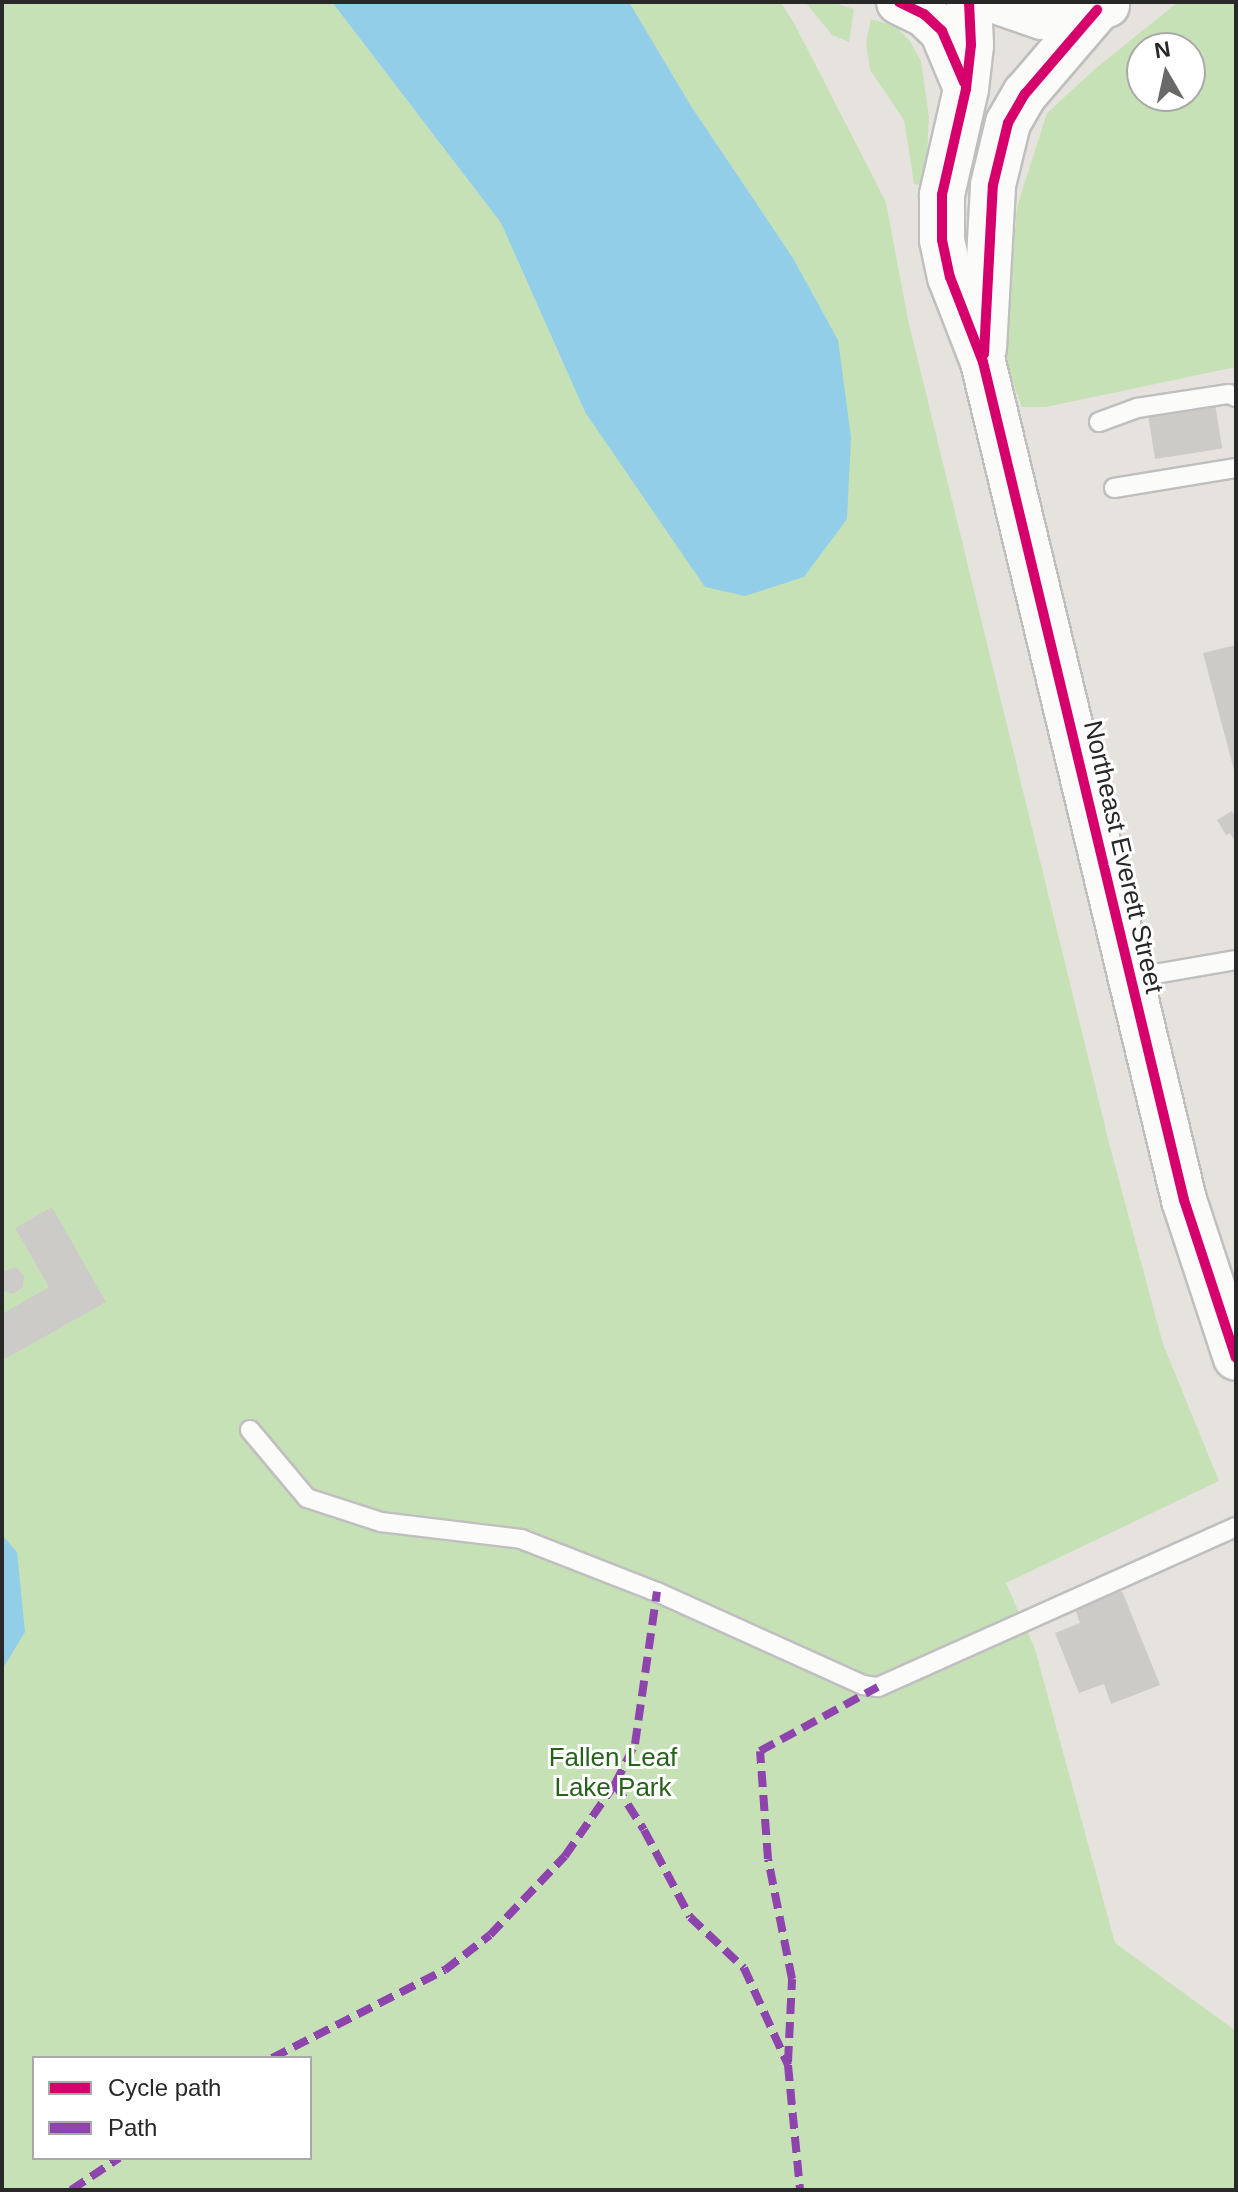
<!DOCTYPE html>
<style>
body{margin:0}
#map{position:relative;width:1238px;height:2192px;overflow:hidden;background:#e6e3de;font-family:Helvetica,sans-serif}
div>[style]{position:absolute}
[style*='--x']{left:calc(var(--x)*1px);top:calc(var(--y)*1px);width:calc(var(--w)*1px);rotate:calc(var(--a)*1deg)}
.green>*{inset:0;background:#c7e1b7}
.water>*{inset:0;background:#92cee7}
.building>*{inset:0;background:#cdcbc7;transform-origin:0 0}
.roads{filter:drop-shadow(2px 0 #c0bfbf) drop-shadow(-2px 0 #c0bfbf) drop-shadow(0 2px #c0bfbf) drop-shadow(0 -2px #c0bfbf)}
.service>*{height:18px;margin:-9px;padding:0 9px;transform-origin:9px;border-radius:9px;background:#fbfbfa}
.secondary>*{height:44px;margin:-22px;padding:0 22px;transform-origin:22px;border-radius:22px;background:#fbfbfa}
.quiet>*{height:8px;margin-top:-4px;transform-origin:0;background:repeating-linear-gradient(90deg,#8e44ad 0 16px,transparent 0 24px)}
.cycleway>*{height:10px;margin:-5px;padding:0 5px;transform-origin:5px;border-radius:5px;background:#d6006c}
span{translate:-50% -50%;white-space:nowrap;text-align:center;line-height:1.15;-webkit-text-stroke:6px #fff;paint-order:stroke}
.street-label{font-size:26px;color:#282828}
.park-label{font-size:26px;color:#27621b}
.frame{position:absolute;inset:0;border:4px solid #282828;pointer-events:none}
.legend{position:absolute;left:32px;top:2056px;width:280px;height:104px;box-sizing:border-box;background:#fff;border:2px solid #a9a9a9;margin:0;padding:10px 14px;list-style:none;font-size:24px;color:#282828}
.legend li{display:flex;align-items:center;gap:16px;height:40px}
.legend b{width:40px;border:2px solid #a9a9a9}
.north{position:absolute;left:1126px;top:32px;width:80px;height:80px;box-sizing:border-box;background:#fff;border:2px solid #a9a9a9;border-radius:50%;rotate:351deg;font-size:22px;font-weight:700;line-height:32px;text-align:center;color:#282828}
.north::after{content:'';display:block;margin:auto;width:28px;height:36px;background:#6a6968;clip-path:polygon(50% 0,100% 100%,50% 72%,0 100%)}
</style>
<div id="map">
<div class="green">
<div style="clip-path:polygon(evenodd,2px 2px,332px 2px,501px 223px,585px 412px,838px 340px,793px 258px,691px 106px,629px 2px,781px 2px,795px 25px,886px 202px,908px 320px,1109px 1143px,1163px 1344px,1219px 1481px,1006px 1583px,1035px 1649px,1115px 1943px,1236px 2031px,1236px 2190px,2px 2190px,2px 2px,34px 2058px,310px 2058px,310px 2158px,34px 2158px,34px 2058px)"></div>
<div style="clip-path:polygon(805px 2px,832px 2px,854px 9px,849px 42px,832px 35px)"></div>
<div style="clip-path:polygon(evenodd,1178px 2px,1236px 2px,1236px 367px,1046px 407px,1022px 407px,1003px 356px,1017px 207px,1047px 113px,1095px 69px,1178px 2px,1142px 48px,1190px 48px,1190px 96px,1142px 96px,1142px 48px)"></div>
<div style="clip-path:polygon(871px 19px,895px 26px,910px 41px,921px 61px,929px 117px,927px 156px,920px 185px,914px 184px,904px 120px,870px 70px,866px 43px)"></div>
</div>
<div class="water">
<div style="clip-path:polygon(332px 2px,629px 2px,691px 106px,793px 258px,838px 340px,851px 437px,847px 519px,804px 577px,745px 596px,705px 587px,585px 412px,501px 223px)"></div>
<div style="clip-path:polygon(2px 1535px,17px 1552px,25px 1632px,2px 1670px)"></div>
</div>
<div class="building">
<div style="left:1215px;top:403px;width:46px;height:68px;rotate:81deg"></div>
<div style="clip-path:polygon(1236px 645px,1236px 773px,1235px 774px,1203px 653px)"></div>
<div style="clip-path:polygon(1232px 811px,1236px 818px,1236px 843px,1230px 833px,1226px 835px,1217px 820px)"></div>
<div style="clip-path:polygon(52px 1207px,106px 1302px,5px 1359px,2px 1353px,2px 1314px,49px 1287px,15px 1228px)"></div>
<div style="clip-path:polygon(16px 1267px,24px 1276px,23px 1287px,13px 1294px,2px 1290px,2px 1272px)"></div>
<div style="clip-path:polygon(1122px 1591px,1160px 1685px,1111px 1704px,1104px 1684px,1079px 1693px,1055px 1633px,1080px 1623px,1075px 1609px)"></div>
</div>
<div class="roads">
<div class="service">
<div style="--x:1099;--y:422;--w:40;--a:-20.2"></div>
<div style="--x:1137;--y:408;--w:93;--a:-8.7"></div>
<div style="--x:1229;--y:394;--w:8;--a:23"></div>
<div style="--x:1114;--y:488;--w:124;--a:-9.3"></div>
<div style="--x:1131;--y:978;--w:107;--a:-9.7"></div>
<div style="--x:250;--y:1430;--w:89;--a:50"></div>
<div style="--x:307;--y:1498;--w:78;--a:18"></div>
<div style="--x:381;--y:1522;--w:141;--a:6.9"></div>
<div style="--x:521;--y:1539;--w:146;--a:21.3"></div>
<div style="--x:657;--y:1592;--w:226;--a:24.3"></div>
<div style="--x:863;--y:1685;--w:15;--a:8"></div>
<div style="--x:878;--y:1687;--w:392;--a:-24.1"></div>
</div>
<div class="secondary">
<div style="--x:899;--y:2;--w:28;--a:26"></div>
<div style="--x:924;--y:14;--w:25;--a:43"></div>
<div style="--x:942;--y:31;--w:56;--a:67.1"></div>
<div style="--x:969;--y:2;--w:43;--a:87.3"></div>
<div style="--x:971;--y:45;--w:44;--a:96.5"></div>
<div style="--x:966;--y:89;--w:109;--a:102.8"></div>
<div style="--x:942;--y:195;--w:45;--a:90"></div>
<div style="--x:942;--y:240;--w:38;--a:78"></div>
<div style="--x:950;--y:277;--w:91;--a:68.8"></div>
<div style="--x:983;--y:362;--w:862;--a:76.51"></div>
<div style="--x:1184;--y:1200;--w:166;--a:71.8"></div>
<div style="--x:998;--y:2;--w:46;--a:18.8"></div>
<div style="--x:1042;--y:17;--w:28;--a:0"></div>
<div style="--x:1070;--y:17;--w:39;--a:-18"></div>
<div style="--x:984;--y:348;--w:163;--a:-86.8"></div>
<div style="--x:993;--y:185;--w:64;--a:-76.4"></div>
<div style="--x:1008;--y:123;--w:34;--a:-60"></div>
<div style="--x:1025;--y:94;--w:111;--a:-49.4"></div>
</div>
</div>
<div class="quiet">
<div style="--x:615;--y:1784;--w:54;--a:57.8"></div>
<div style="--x:644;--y:1830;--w:98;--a:62.1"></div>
<div style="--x:690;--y:1917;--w:74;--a:43.4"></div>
<div style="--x:744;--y:1968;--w:107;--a:65.6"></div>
<div style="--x:788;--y:2065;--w:126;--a:84.5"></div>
<div style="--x:272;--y:2058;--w:194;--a:-27"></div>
<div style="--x:445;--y:1970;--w:57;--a:-37.9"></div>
<div style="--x:490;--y:1935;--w:109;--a:-46.5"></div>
<div style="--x:565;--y:1856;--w:88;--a:-55.2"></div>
<div style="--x:615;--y:1784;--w:45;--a:-63.4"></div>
<div style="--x:635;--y:1744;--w:154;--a:-81.8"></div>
<div style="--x:788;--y:2062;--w:83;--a:-87.2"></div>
<div style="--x:792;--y:1979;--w:122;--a:-101.3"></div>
<div style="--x:768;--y:1859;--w:108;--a:-94.2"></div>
<div style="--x:760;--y:1751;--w:134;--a:-28.5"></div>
<div style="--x:71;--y:2190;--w:58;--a:-33.7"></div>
</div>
<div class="cycleway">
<div style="--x:899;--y:2;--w:28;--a:26"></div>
<div style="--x:924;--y:14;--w:25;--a:43"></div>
<div style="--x:942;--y:31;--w:56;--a:66.7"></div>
<div style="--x:969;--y:2;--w:43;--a:87.3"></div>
<div style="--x:971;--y:45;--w:44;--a:96.5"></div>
<div style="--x:966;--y:89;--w:109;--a:102.8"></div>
<div style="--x:942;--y:195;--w:45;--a:90"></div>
<div style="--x:942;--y:240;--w:38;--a:78"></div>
<div style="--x:950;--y:277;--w:91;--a:68.8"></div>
<div style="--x:983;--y:362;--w:862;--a:76.51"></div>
<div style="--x:1184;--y:1200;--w:166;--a:71.8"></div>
<div style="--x:984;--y:354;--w:169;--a:-87"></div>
<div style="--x:993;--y:185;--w:64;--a:-76.4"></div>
<div style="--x:1008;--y:123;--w:34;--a:-60"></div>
<div style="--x:1025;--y:94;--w:111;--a:-49.4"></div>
</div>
<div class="street-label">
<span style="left:1123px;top:857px;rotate:77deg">Northeast Everett Street</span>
</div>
<div class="park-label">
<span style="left:613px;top:1773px">Fallen Leaf<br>Lake Park</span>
</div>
<div class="frame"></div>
<ul class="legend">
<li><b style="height:10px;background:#d6006c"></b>Cycle path</li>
<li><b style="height:10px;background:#8e44ad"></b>Path</li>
</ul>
<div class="north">N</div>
</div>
